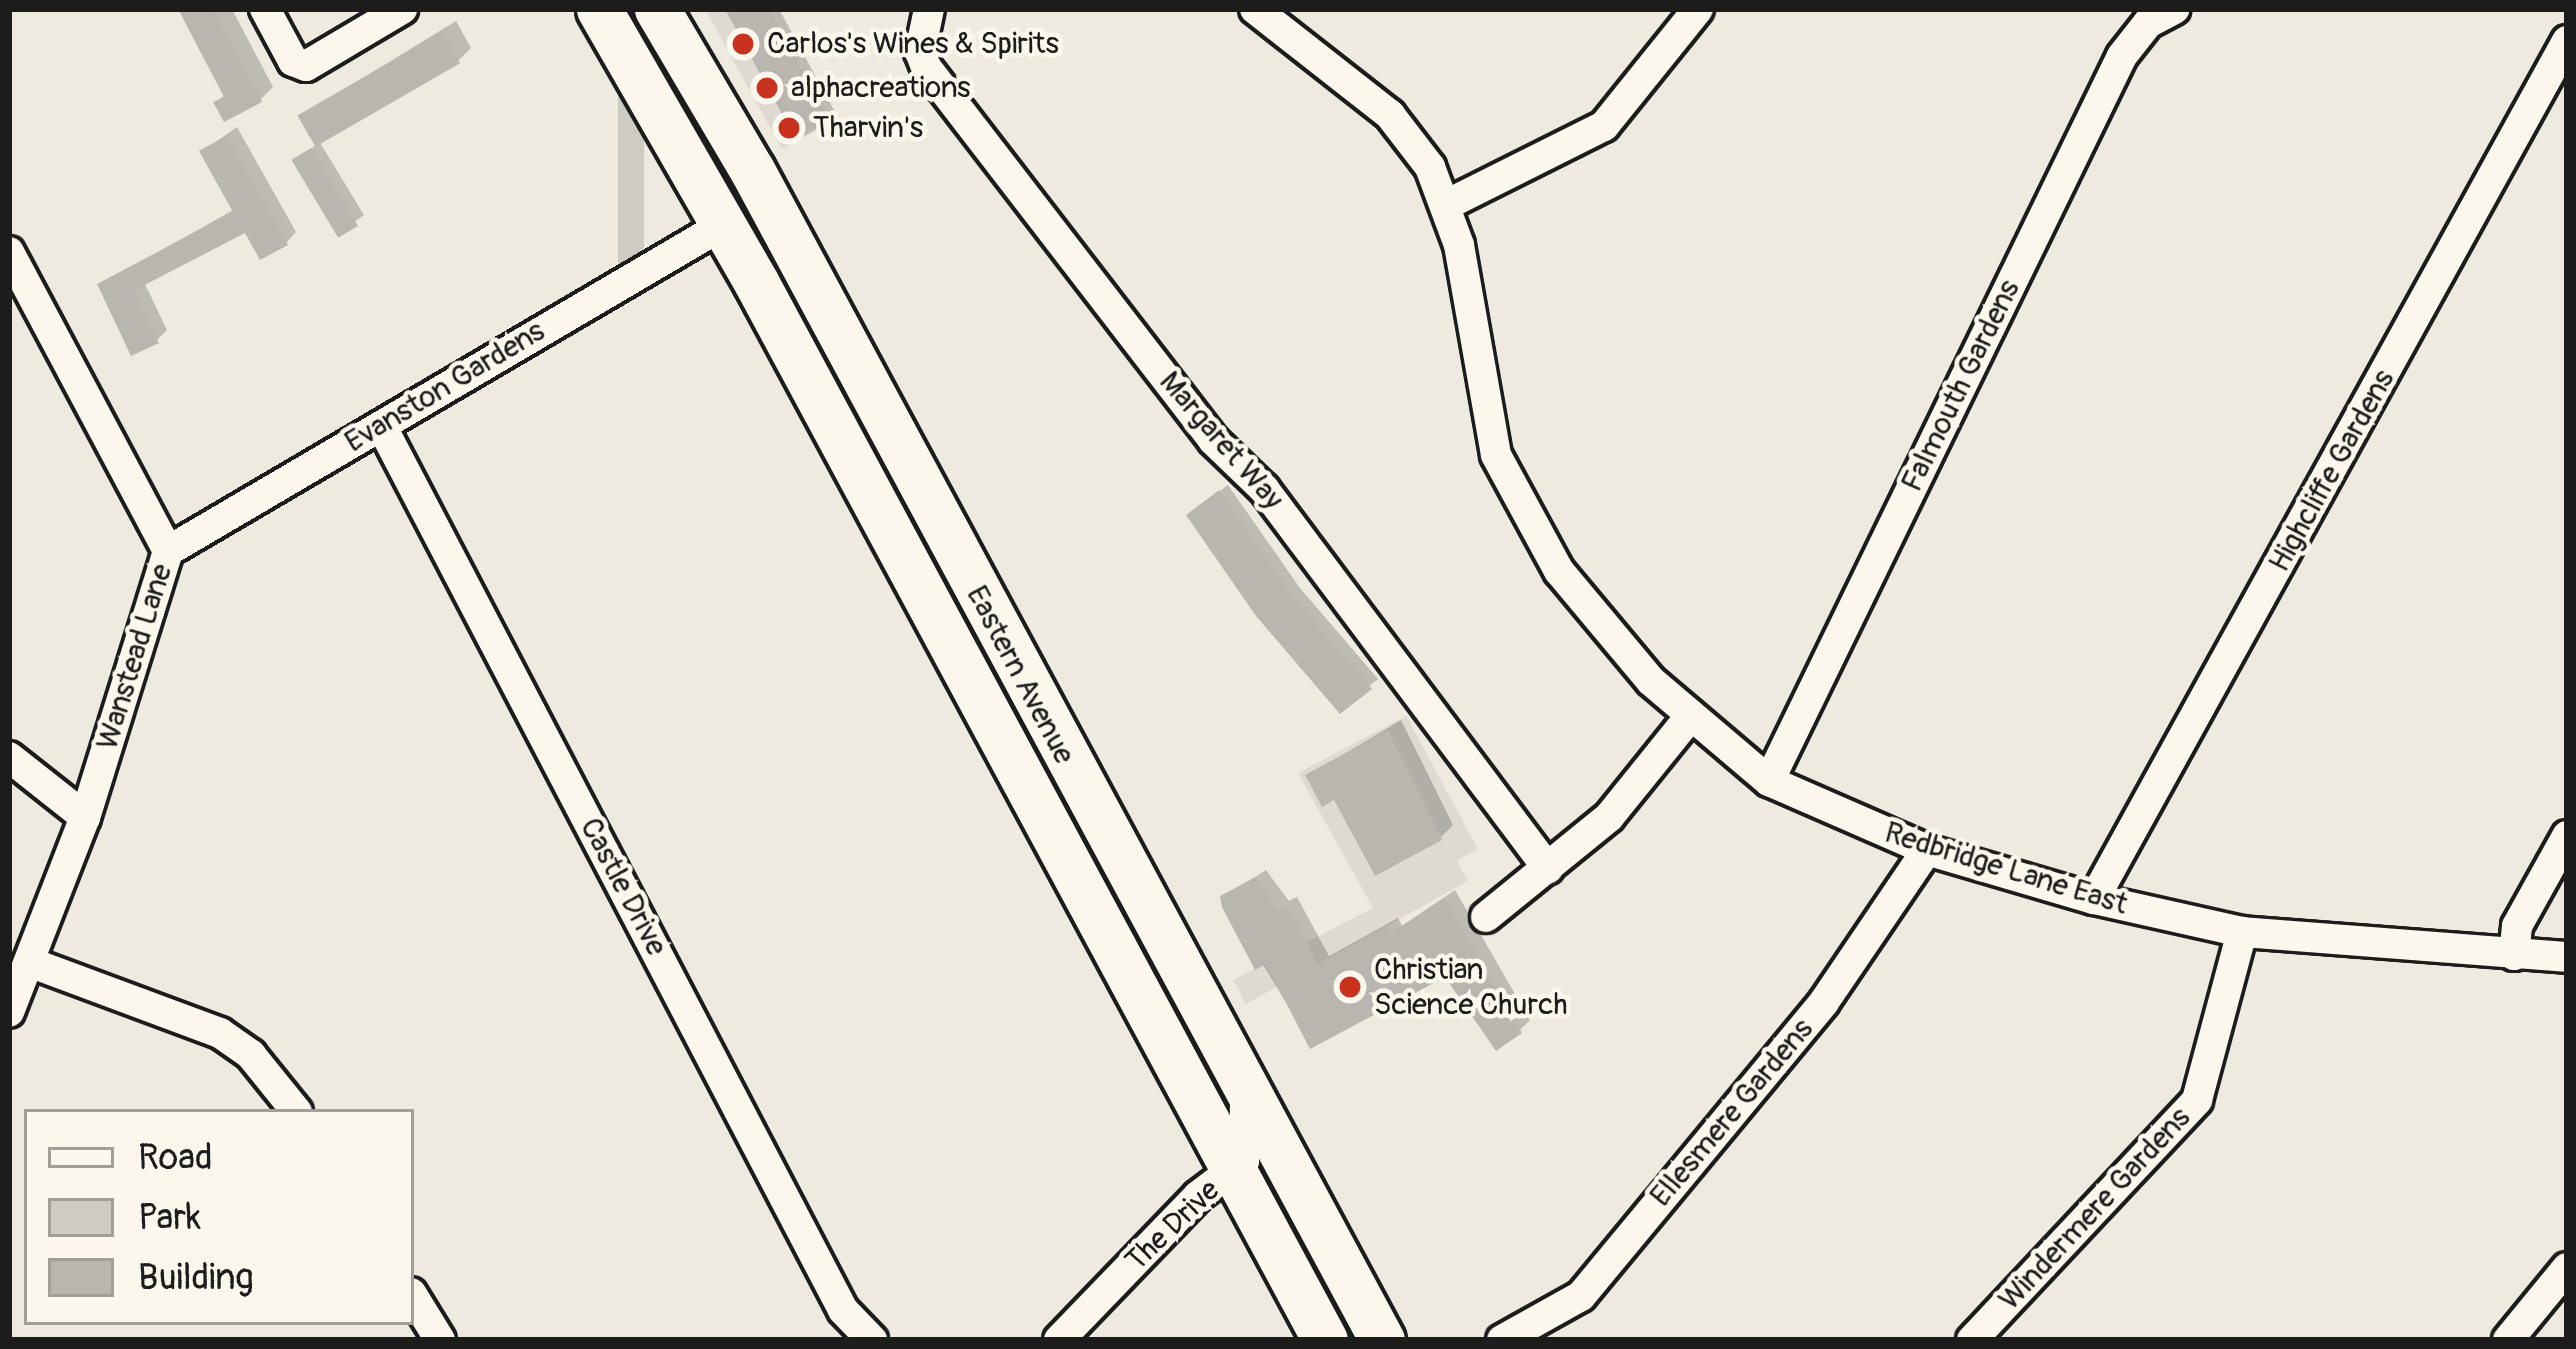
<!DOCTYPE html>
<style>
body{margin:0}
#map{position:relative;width:2576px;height:1349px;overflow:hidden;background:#eeeadf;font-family:Pangolin,sans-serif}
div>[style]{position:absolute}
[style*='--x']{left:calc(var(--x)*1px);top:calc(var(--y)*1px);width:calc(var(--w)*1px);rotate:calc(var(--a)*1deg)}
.built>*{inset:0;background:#dedad1}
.green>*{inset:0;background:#ceccc2;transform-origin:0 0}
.shadow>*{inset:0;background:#0003}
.building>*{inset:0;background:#b9b6af;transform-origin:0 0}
.roads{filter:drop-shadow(3px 0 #1c1c1c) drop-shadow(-3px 0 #1c1c1c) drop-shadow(0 3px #1c1c1c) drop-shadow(0 -3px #1c1c1c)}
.minor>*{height:30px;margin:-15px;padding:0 15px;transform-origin:15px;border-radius:15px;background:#fbf7ec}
.highway>*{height:45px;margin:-22.5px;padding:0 22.5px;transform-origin:22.5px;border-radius:22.5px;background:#fbf7ec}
.dots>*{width:33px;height:33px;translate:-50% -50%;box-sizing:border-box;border:6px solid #fbf7ec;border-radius:50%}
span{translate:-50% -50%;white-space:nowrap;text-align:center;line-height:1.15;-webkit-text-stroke:9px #fbf7ec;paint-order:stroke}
.poi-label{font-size:30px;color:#1c1c1c}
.left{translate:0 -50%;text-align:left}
.street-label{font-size:30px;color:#1c1c1c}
.frame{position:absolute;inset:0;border:12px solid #1c1c1c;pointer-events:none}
.legend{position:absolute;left:24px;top:1109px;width:390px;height:216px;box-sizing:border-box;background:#fbf7ec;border:3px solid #a29f99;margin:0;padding:15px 21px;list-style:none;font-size:36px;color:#1c1c1c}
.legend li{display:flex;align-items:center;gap:24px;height:60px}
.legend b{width:60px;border:3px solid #a29f99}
</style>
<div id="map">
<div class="built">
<div style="clip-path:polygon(705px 9px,768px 9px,830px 123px,782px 149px)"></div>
<div style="clip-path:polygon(1406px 716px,1478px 849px,1457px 861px,1468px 881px,1246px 1004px,1233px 980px,1373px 908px,1298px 773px)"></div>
</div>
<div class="green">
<div style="left:618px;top:9px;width:26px;height:257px"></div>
<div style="clip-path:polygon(797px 278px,1066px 777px,1064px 799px,1244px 1141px,776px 288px)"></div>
</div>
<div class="shadow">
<div style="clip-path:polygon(181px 9px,232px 9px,273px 87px,260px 100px,217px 102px,226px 94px)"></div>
<div style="clip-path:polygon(728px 9px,779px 9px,835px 112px,827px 120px)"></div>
<div style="clip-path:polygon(456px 21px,471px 48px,458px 61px,319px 141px,364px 215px,339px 233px,295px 161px,317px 144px,301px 116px)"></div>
<div style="clip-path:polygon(237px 127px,296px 232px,286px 243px,246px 229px,144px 282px,167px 330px,157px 340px,100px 285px,235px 209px,203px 151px)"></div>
<div style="clip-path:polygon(1228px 485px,1300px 588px,1378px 679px,1340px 710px,1198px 507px)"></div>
<div style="clip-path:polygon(1401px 720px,1453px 825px,1440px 838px,1335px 796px,1308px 776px)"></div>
<div style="clip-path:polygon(1266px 870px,1289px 901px,1297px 897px,1329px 956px,1398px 918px,1402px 926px,1455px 890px,1530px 1020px,1520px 1030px,1446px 973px,1311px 1045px,1223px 897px)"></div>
</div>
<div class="building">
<div style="clip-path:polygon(178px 9px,213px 9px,262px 102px,224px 122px,213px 102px,224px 97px)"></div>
<div style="clip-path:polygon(725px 9px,767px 9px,829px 122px,796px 140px)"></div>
<div style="left:442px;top:32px;width:36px;height:167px;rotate:60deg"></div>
<div style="clip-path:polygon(226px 136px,288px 245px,260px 260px,245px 233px,133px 291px,159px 343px,131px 356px,97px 284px,233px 212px,199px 151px)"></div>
<div style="left:311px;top:148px;width:91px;height:23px;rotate:59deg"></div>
<div style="clip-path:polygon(1219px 490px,1292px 596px,1372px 689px,1340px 714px,1256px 616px,1186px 515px)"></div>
<div style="clip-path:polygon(1388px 730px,1442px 840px,1375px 876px,1334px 800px,1322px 807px,1305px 775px)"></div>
<div style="clip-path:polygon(1254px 878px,1278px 909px,1287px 905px,1318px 964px,1387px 926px,1391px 933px,1444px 898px,1522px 1033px,1496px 1051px,1445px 977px,1310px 1049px,1266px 964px,1255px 970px,1222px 907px,1220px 896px)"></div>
</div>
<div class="roads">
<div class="minor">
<div style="--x:265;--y:9;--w:59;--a:61.7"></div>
<div style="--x:293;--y:61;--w:14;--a:21"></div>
<div style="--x:306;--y:66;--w:112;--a:-30.7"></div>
<div style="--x:929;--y:9;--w:44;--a:101.8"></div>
<div style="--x:920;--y:52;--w:16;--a:68"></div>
<div style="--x:926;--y:67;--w:471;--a:52.4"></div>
<div style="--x:1213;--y:440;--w:71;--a:43.9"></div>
<div style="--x:1264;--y:489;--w:474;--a:53.2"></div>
<div style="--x:1255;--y:9;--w:172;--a:38.1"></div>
<div style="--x:1390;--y:115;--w:66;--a:52.4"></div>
<div style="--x:1430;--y:167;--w:83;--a:69.6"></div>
<div style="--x:1459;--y:245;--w:213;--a:80"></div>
<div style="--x:1496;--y:455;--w:132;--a:61.5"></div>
<div style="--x:1559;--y:571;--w:143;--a:50.1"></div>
<div style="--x:1651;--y:681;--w:155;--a:40.3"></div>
<div style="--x:1769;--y:781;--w:172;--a:23.6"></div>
<div style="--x:1927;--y:850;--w:174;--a:16.4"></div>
<div style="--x:2094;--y:899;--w:152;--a:12.6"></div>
<div style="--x:2242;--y:932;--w:326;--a:4.4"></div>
<div style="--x:1448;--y:204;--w:174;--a:-26.6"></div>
<div style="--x:1604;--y:126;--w:150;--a:-51.2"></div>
<div style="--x:9;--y:252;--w:339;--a:62"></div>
<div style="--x:168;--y:551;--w:279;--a:107.3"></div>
<div style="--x:85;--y:817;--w:209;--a:111.3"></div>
<div style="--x:382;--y:427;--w:996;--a:62.43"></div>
<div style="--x:843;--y:1310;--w:42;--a:46"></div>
<div style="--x:168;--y:551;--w:644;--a:-30.43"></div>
<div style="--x:9;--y:757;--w:97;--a:38.3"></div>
<div style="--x:1769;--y:781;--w:806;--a:-64.04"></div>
<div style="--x:2122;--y:56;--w:42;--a:-51.8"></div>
<div style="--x:2148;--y:23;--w:30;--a:-28"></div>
<div style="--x:2094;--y:899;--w:980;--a:-61.13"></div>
<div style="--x:1486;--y:917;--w:159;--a:-39.1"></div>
<div style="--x:1609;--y:817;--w:127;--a:-51.1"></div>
<div style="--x:2514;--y:955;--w:29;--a:-84"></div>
<div style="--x:2517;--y:926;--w:103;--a:-60.9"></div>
<div style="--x:29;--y:962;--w:204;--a:20.4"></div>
<div style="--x:220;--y:1033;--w:38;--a:35"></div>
<div style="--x:251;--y:1055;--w:73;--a:51.1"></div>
<div style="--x:411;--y:1293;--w:55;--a:58.3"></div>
<div style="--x:1059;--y:1340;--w:200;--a:-46"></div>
<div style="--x:1198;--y:1196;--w:58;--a:-37.3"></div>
<div style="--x:1244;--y:1161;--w:58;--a:-89"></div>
<div style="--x:1502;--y:1340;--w:90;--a:-29.1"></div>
<div style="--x:1581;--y:1296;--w:381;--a:-50.4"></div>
<div style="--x:1824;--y:1002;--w:184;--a:-55.9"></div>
<div style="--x:1972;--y:1340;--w:329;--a:-46.8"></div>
<div style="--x:2197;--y:1100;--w:174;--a:-75"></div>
<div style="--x:2508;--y:1340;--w:93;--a:-50.7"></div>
</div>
<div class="highway">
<div style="--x:599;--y:9;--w:315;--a:60.1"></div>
<div style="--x:756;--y:282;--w:1201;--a:61.73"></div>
<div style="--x:657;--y:9;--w:187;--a:59.5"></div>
<div style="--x:752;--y:170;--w:1329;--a:61.7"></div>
</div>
</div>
<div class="dots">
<div style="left:743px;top:44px;background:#c8321e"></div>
<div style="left:767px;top:88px;background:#c8321e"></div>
<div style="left:789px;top:128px;background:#c8321e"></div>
<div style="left:1350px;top:987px;background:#c8321e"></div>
</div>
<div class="poi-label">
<span class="left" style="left:767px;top:44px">Carlos's Wines &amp; Spirits</span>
<span class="left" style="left:791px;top:88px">alphacreations</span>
<span class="left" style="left:813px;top:128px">Tharvin's</span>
<span class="left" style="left:1374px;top:987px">Christian<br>Science Church</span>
</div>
<div class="street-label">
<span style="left:1961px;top:386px;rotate:-64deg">Falmouth Gardens</span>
<span style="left:445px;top:387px;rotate:-31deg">Evanston Gardens</span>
<span style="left:1221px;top:441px;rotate:49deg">Margaret Way</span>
<span style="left:2332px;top:471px;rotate:-61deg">Highcliffe Gardens</span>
<span style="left:135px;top:657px;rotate:-73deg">Wanstead Lane</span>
<span style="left:1020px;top:675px;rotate:62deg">Eastern Avenue</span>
<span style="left:2006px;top:869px;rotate:17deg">Redbridge Lane East</span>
<span style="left:623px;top:887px;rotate:62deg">Castle Drive</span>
<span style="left:1732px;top:1113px;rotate:-50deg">Ellesmere Gardens</span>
<span style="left:2095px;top:1209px;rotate:-47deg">Windermere Gardens</span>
<span style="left:1173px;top:1226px;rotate:-44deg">The Drive</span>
</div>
<div class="frame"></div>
<ul class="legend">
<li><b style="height:15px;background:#fbf7ec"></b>Road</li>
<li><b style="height:33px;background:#ceccc2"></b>Park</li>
<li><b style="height:33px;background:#b9b6af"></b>Building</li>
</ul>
</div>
